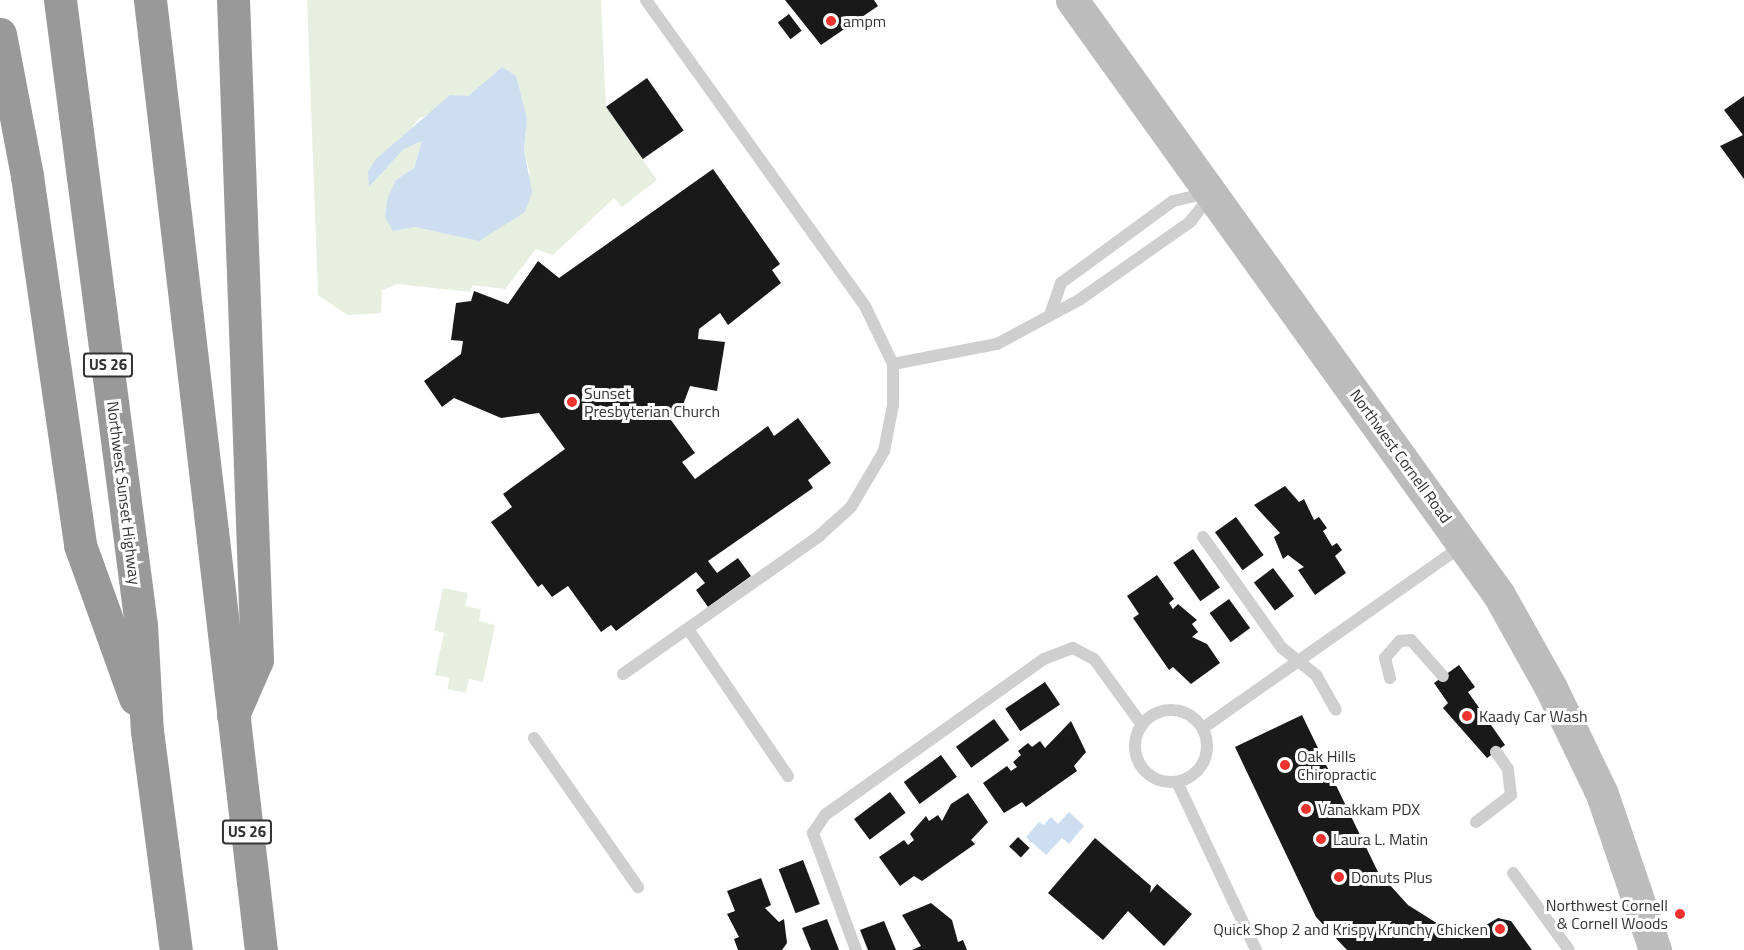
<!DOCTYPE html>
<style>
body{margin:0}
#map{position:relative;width:1744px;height:950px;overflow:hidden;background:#fff;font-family:"Titillium Web",sans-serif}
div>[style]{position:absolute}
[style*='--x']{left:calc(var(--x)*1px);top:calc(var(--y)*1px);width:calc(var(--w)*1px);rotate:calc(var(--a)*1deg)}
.green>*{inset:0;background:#e7efe0}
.water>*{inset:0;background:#ccdeef}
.building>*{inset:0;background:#191919;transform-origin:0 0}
.service>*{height:12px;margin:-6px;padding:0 6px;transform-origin:6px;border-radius:6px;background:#cfcfcf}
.service>.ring{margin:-6px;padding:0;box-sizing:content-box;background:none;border:12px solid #cfcfcf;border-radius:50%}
.secondary>*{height:33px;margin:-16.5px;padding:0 16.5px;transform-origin:16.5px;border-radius:16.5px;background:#bcbcbc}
.motorway>*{height:33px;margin:-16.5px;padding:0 16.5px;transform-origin:16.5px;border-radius:16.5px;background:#999}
.dots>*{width:16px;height:16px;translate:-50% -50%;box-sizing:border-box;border:3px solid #fff;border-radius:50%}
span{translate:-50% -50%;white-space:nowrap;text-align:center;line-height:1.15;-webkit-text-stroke:6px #fff;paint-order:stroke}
.shield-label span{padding:2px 4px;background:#fff;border:2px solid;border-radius:4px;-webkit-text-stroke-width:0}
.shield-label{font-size:15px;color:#323232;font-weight:700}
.poi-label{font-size:16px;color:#323232}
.left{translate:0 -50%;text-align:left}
.right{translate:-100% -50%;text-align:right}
.street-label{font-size:16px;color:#323232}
</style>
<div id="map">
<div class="green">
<div style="clip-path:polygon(evenodd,307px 0,601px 0,606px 107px,657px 180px,622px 207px,614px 198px,553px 255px,536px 249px,505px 289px,472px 285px,471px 292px,397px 284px,382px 290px,381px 313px,347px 315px,318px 295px,307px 0,502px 67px,519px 86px,519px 101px,527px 118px,524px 150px,530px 174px,479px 241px,415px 227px,393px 231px,396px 180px,414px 168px,422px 141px,404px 149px,369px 187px,418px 119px,468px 96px,502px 67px)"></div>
<div style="clip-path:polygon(443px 588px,468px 593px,465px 606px,481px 609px,479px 621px,495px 625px,483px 682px,469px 679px,466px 693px,447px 689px,450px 678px,435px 675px,444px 633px,434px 630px)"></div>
</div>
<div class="water">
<div style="clip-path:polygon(502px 67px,516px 76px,527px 118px,524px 150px,532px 192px,525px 212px,479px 241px,415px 227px,393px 231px,385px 218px,387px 200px,396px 180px,414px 168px,422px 141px,404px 149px,369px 187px,368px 171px,376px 159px,450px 95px,468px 96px)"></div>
<div style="clip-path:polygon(1069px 812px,1084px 826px,1069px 844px,1062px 838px,1046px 855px,1026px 837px,1039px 822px,1044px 825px,1051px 817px,1058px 824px)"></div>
</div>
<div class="building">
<div style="clip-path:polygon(785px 0,874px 0,878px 6px,821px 45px)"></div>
<div style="left:789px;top:14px;width:21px;height:14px;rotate:53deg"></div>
<div style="left:647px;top:78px;width:64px;height:50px;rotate:55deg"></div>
<div style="clip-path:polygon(1744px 96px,1744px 179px,1720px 146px,1743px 135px,1724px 110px)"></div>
<div style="clip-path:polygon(713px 169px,780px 264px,772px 270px,781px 283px,728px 325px,720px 313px,699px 329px,698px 339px,725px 342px,717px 391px,690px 386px,683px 405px,668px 416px,695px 453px,682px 462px,695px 479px,768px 426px,774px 436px,798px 418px,831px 463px,808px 480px,813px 488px,708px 561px,717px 573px,738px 558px,751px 576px,708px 607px,696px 590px,705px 583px,696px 572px,616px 631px,611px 625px,601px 632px,568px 586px,552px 597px,542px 584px,538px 587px,491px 522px,512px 507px,503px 494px,565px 449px,539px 413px,501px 418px,454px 398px,442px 407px,424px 381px,461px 354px,463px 341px,451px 340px,456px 303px,471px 301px,474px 291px,508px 304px,538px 261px,559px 278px)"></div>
<div style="clip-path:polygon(1285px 486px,1299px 502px,1304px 499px,1314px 520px,1319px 517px,1327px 528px,1323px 531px,1332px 546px,1337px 543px,1342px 550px,1335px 556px,1346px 573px,1315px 595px,1298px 570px,1304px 567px,1288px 555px,1283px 559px,1274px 537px,1280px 533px,1254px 505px)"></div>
<div style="left:1236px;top:517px;width:47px;height:26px;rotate:54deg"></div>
<div style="left:1193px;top:549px;width:47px;height:24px;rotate:55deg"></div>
<div style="left:1273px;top:568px;width:35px;height:24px;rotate:53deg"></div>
<div style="clip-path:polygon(1157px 575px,1174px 599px,1169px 603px,1173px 609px,1178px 604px,1197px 620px,1192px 624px,1198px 632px,1192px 637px,1207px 644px,1220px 663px,1191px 684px,1173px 667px,1169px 670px,1133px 618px,1139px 614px,1127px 596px)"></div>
<div style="left:1229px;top:599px;width:36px;height:24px;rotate:54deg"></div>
<div style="clip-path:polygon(1459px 665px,1475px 687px,1468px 692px,1505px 745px,1487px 758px,1443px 708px,1448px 703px,1434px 683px)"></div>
<div style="left:1045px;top:682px;width:27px;height:48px;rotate:56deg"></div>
<div style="clip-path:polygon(1302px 715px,1378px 872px,1408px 905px,1462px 939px,1498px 918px,1511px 921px,1532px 950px,1347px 950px,1316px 917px,1235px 747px)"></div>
<div style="left:994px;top:719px;width:26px;height:47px;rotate:54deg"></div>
<div style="clip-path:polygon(1071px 721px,1086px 752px,1074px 766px,1077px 771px,1026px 807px,1022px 802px,1004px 813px,983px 783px,1007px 766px,1011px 771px,1017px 767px,1013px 762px,1021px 755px,1018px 751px,1028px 743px,1032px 747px,1040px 741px,1045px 748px)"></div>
<div style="left:941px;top:755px;width:27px;height:46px;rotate:54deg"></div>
<div style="left:890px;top:792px;width:26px;height:45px;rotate:53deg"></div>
<div style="clip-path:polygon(968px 793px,988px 822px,971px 840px,975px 844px,922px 881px,914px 876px,900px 886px,879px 857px,904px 840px,908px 845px,914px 840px,910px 834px,926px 816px,929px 821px,938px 815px,942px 821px,951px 804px)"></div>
<div style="left:1018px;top:837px;width:16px;height:13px;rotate:43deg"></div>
<div style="clip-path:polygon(1095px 838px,1151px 886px,1150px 893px,1157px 884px,1192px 914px,1164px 946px,1128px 911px,1103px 940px,1048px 893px)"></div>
<div style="left:803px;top:860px;width:47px;height:26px;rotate:69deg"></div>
<div style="clip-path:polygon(761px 878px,771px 905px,765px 908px,779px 922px,784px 919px,787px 943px,782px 950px,738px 950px,734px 939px,739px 937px,727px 914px,735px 911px,727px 891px)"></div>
<div style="clip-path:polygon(931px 903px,952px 920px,958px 942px,963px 940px,967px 950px,912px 950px,921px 946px,902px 915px)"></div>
<div style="clip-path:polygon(827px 919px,839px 950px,811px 950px,802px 928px)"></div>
<div style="clip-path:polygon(884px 921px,896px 950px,868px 950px,860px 930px)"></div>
</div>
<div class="service">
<div style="--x:1050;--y:315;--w:34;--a:-71"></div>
<div style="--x:1061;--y:283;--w:139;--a:-36.2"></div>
<div style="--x:1173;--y:201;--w:37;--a:-13"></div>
<div style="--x:893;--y:364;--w:106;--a:-10.9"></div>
<div style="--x:997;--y:344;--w:93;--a:-28.2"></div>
<div style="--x:1079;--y:300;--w:136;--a:-35.1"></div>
<div style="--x:1190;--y:222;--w:33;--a:-52"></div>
<div style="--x:1203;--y:537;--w:136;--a:54.6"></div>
<div style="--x:1282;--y:648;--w:43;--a:38.5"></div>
<div style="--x:1316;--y:675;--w:40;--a:60.3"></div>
<div style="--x:688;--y:629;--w:178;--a:55.8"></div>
<div style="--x:623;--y:674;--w:240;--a:-35.1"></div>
<div style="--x:819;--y:536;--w:43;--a:-42.2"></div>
<div style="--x:851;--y:507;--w:65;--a:-59.5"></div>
<div style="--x:884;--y:451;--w:47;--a:-78.9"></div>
<div style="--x:893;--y:405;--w:41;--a:-90"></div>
<div style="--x:893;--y:364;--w:64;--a:-115.8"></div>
<div style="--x:865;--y:306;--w:376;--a:-125.6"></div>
<div style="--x:1390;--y:678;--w:21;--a:-104"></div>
<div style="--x:1385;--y:658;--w:23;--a:-49"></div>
<div style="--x:1400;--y:641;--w:11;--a:-5"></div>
<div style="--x:1411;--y:640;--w:48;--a:48.4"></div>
<div class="ring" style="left:1135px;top:710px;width:60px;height:60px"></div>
<div style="--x:1203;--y:728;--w:318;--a:-35.1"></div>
<div style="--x:534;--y:738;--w:182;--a:55.1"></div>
<div style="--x:1177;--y:782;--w:186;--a:64.8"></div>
<div style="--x:1476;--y:822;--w:44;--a:-37.6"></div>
<div style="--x:1511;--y:795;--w:26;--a:-97"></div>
<div style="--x:1508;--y:769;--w:21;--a:-125"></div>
<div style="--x:1513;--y:873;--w:95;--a:54"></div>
<div style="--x:856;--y:950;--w:125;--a:-110.2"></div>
<div style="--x:813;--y:833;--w:22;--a:-56"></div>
<div style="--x:825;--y:815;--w:269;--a:-35.5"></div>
<div style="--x:1044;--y:659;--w:31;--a:-21"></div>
<div style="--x:1073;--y:648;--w:24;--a:28"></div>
<div style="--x:1094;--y:659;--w:82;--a:54"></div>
</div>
<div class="secondary">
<div style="--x:1072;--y:0;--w:732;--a:54.33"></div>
<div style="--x:1499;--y:595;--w:107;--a:60.8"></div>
<div style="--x:1551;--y:688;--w:118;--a:64.3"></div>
<div style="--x:1602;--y:794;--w:165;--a:71.2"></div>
</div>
<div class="motorway">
<div style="--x:60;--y:0;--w:630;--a:82.62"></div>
<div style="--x:141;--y:625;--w:106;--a:86.8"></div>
<div style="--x:147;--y:731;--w:221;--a:82.5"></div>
<div style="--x:150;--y:0;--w:956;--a:83.34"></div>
<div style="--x:0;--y:34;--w:145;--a:79.2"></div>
<div style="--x:27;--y:176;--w:373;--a:81.8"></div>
<div style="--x:80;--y:545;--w:163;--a:70.2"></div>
<div style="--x:233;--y:715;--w:60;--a:-66.4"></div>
<div style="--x:257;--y:660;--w:660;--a:-92.08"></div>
</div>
<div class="dots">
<div style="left:831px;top:21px;background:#ef342f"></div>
<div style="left:572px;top:402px;background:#ef342f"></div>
<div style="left:1467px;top:716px;background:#ef342f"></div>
<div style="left:1285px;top:765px;background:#ef342f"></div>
<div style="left:1306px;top:809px;background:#ef342f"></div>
<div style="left:1321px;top:839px;background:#ef342f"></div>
<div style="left:1339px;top:877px;background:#ef342f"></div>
<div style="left:1680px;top:914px;background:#ef342f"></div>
<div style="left:1500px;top:929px;background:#ef342f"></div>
</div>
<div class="shield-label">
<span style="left:108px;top:365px">US 26</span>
<span style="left:247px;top:832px">US 26</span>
</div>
<div class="poi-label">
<span class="left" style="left:843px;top:21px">ampm</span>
<span class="left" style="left:584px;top:402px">Sunset<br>Presbyterian Church</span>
<span class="left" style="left:1479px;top:716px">Kaady Car Wash</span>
<span class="left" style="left:1297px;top:765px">Oak Hills<br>Chiropractic</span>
<span class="left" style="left:1318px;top:809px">Vanakkam PDX</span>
<span class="left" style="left:1333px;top:839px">Laura L. Matin</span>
<span class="left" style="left:1351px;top:877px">Donuts Plus</span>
<span class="right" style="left:1668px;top:914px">Northwest Cornell<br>&amp; Cornell Woods</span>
<span class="right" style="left:1488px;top:929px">Quick Shop 2 and Krispy Krunchy Chicken</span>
</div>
<div class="street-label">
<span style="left:1401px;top:456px;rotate:54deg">Northwest Cornell Road</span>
<span style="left:124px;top:493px;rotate:83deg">Northwest Sunset Highway</span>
</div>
</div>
